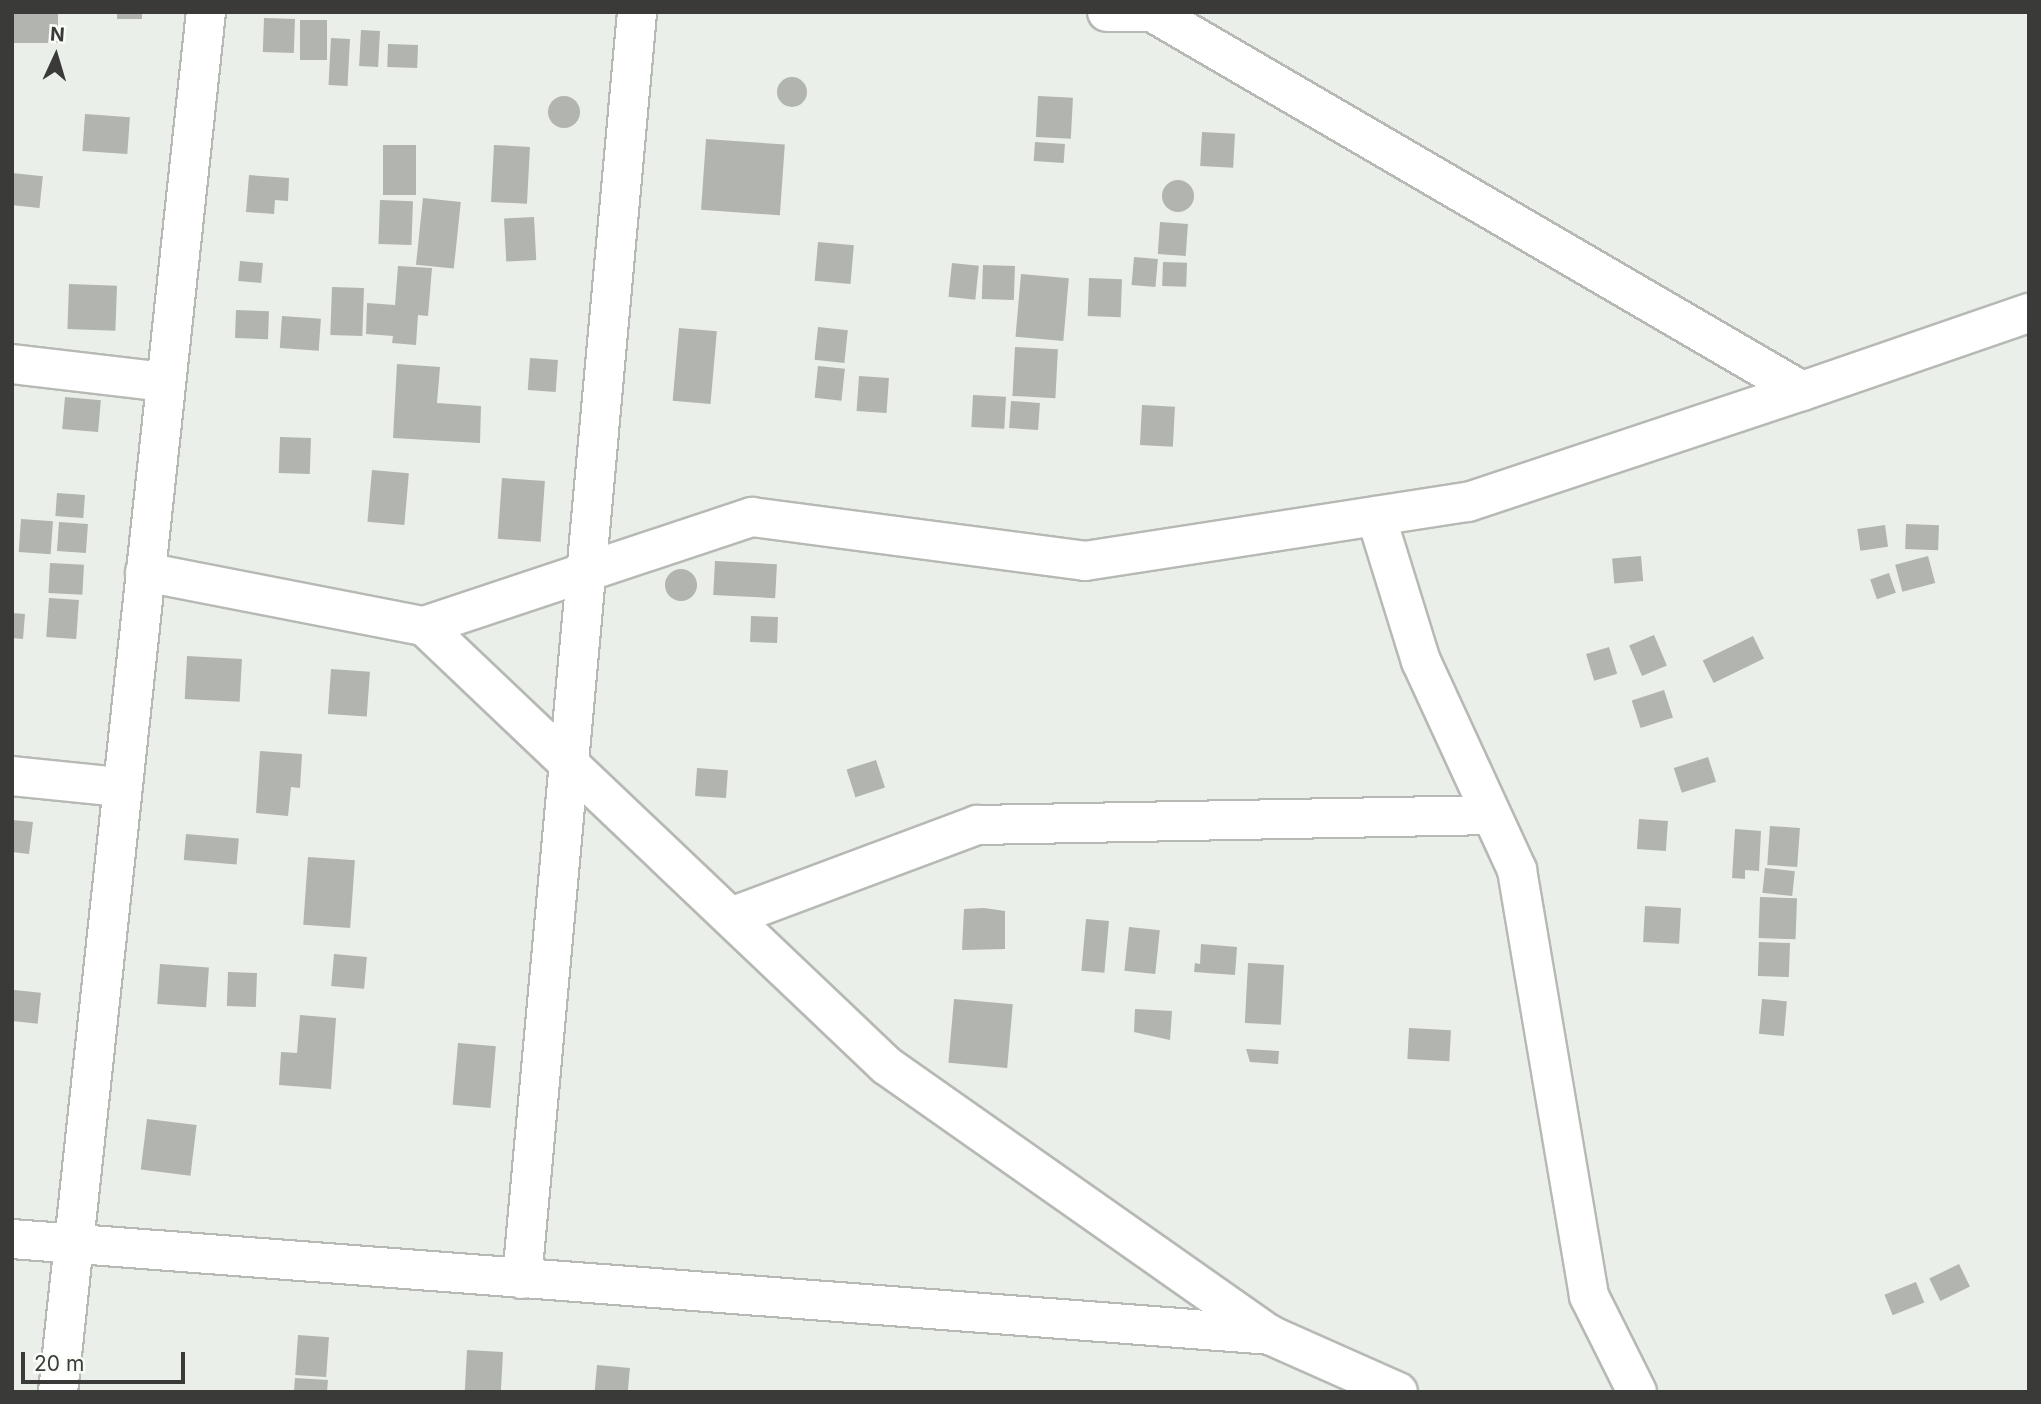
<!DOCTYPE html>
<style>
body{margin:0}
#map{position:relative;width:2041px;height:1404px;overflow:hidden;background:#ebefe9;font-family:Inter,sans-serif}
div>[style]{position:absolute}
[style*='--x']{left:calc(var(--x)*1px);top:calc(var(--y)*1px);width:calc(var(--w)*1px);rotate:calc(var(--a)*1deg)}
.building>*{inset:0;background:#b1b4af;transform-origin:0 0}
.round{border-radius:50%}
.roads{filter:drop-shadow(2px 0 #b6b9b4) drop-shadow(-2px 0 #b6b9b4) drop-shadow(0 2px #b6b9b4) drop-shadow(0 -2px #b6b9b4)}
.minor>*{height:38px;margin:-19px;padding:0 19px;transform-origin:19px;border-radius:19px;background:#fff}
span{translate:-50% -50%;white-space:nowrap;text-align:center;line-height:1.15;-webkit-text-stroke:5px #f9fcf7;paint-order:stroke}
.frame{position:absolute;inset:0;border:14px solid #3a3b39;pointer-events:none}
.north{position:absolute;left:21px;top:21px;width:70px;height:70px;-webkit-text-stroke:5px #f9fcf7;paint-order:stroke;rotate:4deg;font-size:19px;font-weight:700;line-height:28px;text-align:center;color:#3a3b39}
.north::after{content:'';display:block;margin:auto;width:24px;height:32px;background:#3a3b39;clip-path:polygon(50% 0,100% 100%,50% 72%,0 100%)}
.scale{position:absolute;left:21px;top:1352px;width:164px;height:32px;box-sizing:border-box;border:4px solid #3a3b39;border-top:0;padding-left:9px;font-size:21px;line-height:24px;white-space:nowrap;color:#3a3b39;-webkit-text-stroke:5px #f9fcf7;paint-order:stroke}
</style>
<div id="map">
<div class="building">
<div style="left:12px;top:12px;width:46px;height:31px"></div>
<div style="left:117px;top:12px;width:25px;height:7px"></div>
<div style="left:264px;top:18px;width:31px;height:34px;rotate:2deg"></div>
<div style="left:300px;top:20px;width:27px;height:40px"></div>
<div style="left:361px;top:30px;width:19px;height:36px;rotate:3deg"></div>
<div style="left:331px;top:38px;width:19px;height:47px;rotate:3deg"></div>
<div style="left:388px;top:44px;width:30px;height:23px;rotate:2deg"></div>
<div class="round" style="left:777px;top:77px;width:30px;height:30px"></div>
<div style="left:1038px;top:96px;width:35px;height:41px;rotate:3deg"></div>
<div class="round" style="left:548px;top:96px;width:32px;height:32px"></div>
<div style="left:85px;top:114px;width:45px;height:37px;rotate:4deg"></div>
<div style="left:1202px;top:132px;width:33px;height:34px;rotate:3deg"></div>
<div style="left:706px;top:139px;width:79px;height:71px;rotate:4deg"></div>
<div style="left:1035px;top:142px;width:30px;height:19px;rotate:4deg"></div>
<div style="left:383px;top:145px;width:33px;height:50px"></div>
<div style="left:494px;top:145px;width:36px;height:57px;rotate:3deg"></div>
<div style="left:12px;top:173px;width:31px;height:32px;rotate:6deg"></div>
<div style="clip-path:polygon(249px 175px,289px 178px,288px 201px,275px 200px,274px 214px,246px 212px)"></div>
<div class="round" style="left:1162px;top:180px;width:32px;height:32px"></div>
<div style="left:423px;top:198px;width:38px;height:67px;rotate:6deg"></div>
<div style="left:380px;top:200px;width:33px;height:44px;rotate:2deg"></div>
<div style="left:534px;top:217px;width:43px;height:30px;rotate:87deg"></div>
<div style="left:1160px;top:222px;width:28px;height:32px;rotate:4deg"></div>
<div style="left:818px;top:242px;width:36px;height:39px;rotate:5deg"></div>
<div style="left:1134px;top:257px;width:24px;height:28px;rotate:5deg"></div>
<div style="left:240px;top:261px;width:23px;height:20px;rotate:5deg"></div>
<div style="left:1163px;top:262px;width:24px;height:24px;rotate:2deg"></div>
<div style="left:952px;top:263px;width:27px;height:34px;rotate:6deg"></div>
<div style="left:983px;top:265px;width:32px;height:34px;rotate:2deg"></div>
<div style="clip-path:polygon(398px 266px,432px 268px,428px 316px,418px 315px,416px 345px,392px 343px,393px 336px,366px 334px,367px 303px,395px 305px)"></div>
<div style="left:1021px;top:274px;width:48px;height:63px;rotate:5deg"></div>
<div style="left:1089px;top:278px;width:33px;height:38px;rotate:2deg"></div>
<div style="left:69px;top:284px;width:48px;height:45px;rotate:2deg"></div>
<div style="left:332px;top:287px;width:32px;height:48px;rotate:2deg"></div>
<div style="left:236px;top:310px;width:33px;height:28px;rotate:2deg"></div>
<div style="left:282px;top:316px;width:39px;height:32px;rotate:4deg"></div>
<div style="left:818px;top:327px;width:30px;height:33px;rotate:6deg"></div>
<div style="left:679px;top:328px;width:38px;height:73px;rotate:5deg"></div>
<div style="left:1015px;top:347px;width:43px;height:49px;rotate:3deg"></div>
<div style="left:530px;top:358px;width:28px;height:32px;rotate:4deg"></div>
<div style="clip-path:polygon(397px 364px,440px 367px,437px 403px,481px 406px,480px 443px,393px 438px)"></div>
<div style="left:818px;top:366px;width:27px;height:32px;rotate:6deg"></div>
<div style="left:859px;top:376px;width:30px;height:35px;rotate:4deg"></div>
<div style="left:973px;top:395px;width:33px;height:32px;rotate:3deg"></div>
<div style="left:65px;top:397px;width:36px;height:32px;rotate:5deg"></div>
<div style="left:1011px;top:401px;width:29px;height:27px;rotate:4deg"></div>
<div style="left:1142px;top:405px;width:33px;height:40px;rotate:3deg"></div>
<div style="left:280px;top:437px;width:31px;height:36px;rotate:2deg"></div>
<div style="left:372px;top:470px;width:37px;height:52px;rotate:5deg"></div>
<div style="left:502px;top:478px;width:43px;height:61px;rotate:4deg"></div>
<div style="left:57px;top:493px;width:28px;height:23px;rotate:4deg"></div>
<div style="left:21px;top:519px;width:32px;height:33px;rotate:4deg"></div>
<div style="left:59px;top:522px;width:29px;height:29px;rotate:4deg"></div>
<div style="left:1906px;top:524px;width:33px;height:25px;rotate:2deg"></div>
<div style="left:1885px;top:525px;width:22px;height:28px;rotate:82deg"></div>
<div style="left:1641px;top:556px;width:25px;height:29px;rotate:85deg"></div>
<div style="left:1928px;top:556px;width:28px;height:34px;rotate:75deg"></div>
<div style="left:715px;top:561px;width:62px;height:34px;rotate:3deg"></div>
<div style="left:50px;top:563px;width:34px;height:30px;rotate:3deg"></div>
<div class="round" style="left:665px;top:569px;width:32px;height:32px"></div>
<div style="left:1889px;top:573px;width:21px;height:20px;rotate:71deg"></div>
<div style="left:49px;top:598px;width:30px;height:39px;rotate:4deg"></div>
<div style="clip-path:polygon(12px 613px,25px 614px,23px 639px,12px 638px)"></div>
<div style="left:751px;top:616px;width:27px;height:26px;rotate:2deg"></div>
<div style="left:1654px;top:635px;width:33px;height:27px;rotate:67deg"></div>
<div style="left:1753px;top:636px;width:25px;height:56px;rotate:64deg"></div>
<div style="left:1609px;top:647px;width:28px;height:24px;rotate:73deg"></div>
<div style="left:187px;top:656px;width:55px;height:43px;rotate:3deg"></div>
<div style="left:331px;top:669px;width:39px;height:45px;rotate:4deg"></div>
<div style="left:1664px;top:690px;width:29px;height:34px;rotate:72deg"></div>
<div style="clip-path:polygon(260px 751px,302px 754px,300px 788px,291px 787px,288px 816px,256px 813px)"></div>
<div style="left:1708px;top:757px;width:26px;height:36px;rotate:72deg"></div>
<div style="left:876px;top:760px;width:29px;height:31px;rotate:72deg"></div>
<div style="left:697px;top:768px;width:31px;height:28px;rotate:4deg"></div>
<div style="left:1639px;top:819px;width:29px;height:30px;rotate:4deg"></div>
<div style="clip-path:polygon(12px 820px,33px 822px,29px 854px,12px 852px)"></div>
<div style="left:1770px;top:826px;width:30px;height:39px;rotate:4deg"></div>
<div style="clip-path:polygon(1735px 829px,1761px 831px,1759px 871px,1745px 870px,1745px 879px,1732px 878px)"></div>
<div style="left:186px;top:834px;width:53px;height:26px;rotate:5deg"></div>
<div style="left:308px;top:857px;width:47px;height:68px;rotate:4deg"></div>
<div style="left:1765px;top:868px;width:30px;height:25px;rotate:6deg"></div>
<div style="left:1760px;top:897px;width:37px;height:41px;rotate:2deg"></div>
<div style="left:1645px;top:906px;width:36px;height:36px;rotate:3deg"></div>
<div style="clip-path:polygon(984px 908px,1005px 911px,1005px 949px,962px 950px,964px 909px)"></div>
<div style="left:1086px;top:919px;width:23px;height:52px;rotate:5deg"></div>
<div style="left:1129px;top:927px;width:31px;height:44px;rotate:6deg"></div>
<div style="left:1759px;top:942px;width:31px;height:34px;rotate:2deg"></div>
<div style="clip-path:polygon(1201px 944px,1237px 947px,1235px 975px,1194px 972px,1195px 963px,1200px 964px)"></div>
<div style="left:334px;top:954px;width:33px;height:32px;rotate:5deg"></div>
<div style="left:1248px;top:963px;width:36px;height:60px;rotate:3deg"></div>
<div style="left:160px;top:964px;width:49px;height:40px;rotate:4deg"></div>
<div style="left:228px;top:972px;width:29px;height:34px;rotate:2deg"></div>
<div style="left:14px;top:990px;width:27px;height:31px;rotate:6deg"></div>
<div style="left:954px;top:999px;width:59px;height:64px;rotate:5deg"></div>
<div style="left:1762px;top:999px;width:25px;height:35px;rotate:5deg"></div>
<div style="clip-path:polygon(1135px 1009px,1172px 1011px,1170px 1040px,1134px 1032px)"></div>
<div style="clip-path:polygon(300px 1015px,336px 1018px,331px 1089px,279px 1085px,281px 1052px,297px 1053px)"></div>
<div style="left:1409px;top:1028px;width:42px;height:31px;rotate:3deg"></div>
<div style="left:458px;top:1043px;width:38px;height:62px;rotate:5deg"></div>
<div style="clip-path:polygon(1246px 1049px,1279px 1051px,1278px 1064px,1250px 1062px)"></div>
<div style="left:147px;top:1119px;width:50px;height:51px;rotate:7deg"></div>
<div style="left:1959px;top:1264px;width:25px;height:33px;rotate:64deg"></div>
<div style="left:1916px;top:1282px;width:22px;height:34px;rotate:68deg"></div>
<div style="left:298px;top:1335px;width:31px;height:40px;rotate:4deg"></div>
<div style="left:467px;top:1350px;width:36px;height:42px;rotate:3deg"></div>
<div style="left:597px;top:1365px;width:33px;height:27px;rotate:5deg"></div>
<div style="clip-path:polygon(295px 1378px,328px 1380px,327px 1392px,294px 1392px)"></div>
</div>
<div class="roads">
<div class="minor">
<div style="--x:1107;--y:12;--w:57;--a:0"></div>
<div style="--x:1152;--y:12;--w:752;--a:30.25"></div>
<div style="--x:1802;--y:391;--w:240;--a:-19"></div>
<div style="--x:12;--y:364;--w:155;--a:6.7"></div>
<div style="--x:1376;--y:516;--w:152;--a:72.8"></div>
<div style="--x:1421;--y:661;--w:230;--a:65.3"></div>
<div style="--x:1517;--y:870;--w:432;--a:80.4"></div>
<div style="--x:1589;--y:1296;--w:107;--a:63.4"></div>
<div style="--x:145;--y:572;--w:284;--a:11"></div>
<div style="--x:424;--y:626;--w:639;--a:43.54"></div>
<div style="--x:887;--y:1066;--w:467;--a:35.1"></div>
<div style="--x:424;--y:626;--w:346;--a:-18.4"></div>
<div style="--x:752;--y:517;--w:336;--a:7.5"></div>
<div style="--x:1085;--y:561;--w:388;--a:-8.8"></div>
<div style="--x:1468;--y:502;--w:352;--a:-18.4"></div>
<div style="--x:12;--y:776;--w:110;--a:5.8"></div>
<div style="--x:731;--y:917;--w:263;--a:-20.5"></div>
<div style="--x:977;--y:825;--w:514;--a:-1.11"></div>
<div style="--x:12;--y:1239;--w:1262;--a:4.36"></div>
<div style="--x:1270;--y:1335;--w:140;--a:24"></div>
<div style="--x:522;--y:1279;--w:1272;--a:-84.81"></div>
<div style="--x:58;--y:1392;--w:1388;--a:-83.88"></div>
</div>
</div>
<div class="frame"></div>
<div class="north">N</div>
<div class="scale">20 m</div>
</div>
